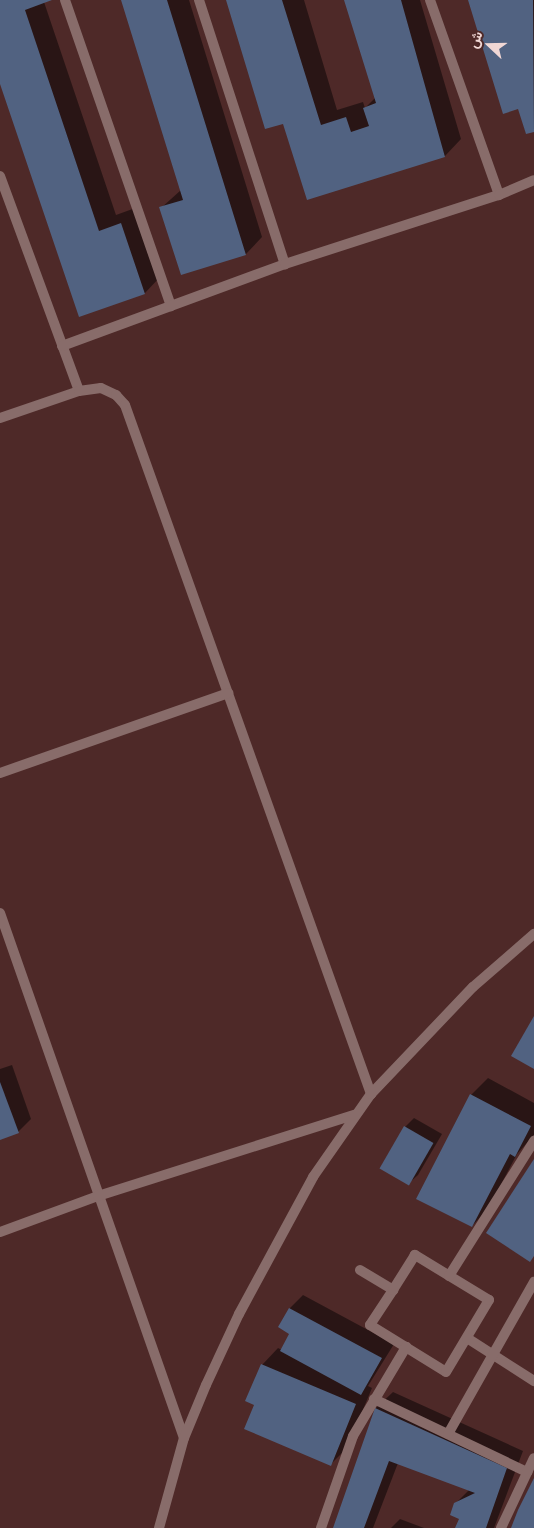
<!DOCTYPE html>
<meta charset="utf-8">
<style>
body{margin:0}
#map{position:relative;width:534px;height:1528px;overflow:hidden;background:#4e2928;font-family:"Space Grotesk",Vazirmatn,sans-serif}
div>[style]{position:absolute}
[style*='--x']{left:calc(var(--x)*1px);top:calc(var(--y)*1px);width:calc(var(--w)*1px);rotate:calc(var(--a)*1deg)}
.shadow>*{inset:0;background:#0007}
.building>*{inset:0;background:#516281;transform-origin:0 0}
.lane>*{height:10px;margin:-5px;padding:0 5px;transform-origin:5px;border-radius:5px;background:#886c6a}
.street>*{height:10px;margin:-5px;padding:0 5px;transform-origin:5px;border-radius:5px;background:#886c6a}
span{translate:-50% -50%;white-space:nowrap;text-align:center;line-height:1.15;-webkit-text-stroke:5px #4e2928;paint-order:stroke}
.north{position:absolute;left:464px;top:20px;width:50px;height:50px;-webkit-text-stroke:4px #4e2928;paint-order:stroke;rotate:291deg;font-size:14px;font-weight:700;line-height:20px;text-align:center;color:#f0d7d5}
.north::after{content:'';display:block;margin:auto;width:18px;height:22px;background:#f0d7d5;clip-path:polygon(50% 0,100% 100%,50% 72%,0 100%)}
</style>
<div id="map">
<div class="shadow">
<div style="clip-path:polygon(0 0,50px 0,44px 2px,116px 215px,138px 207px,161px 276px,145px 293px,79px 315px,0 80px)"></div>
<div style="clip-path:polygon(122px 0,189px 0,262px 237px,246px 254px,182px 274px,161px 208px,181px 190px)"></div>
<div style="clip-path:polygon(227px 0,304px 0,337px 110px,363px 102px,365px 108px,376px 97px,346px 0,420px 0,461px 139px,445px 156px,284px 122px)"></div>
<div style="clip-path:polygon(469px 0,534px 0,534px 130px,526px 133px,519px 108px)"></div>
<div style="clip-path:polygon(12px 1065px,31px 1119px,18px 1132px,0 1139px,0 1069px)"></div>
<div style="clip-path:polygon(488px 1078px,534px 1103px,534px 1135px,517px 1154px,488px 1209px,472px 1226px,471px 1095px)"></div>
<div style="clip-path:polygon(414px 1118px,442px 1134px,418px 1175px,408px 1184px,405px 1127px)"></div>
<div style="clip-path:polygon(303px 1295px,394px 1344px,368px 1386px,372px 1388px,347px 1448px,331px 1464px,255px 1404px,262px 1365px,278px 1348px,282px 1350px,291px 1333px,280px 1327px,290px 1308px)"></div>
<div style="clip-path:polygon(393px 1392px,523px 1451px,494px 1528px,457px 1528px,460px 1518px,455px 1504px,469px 1490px,398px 1463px,373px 1528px,334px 1528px,376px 1408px)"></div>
<div style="clip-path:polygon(400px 1519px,424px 1528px,391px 1528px)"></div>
</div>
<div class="building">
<div style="clip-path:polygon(0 0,52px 0,25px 10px,99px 231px,121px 223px,145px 294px,79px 317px,0 84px)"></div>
<div style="clip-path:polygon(121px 0,167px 0,246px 255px,181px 275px,159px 207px,183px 200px)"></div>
<div style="clip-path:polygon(226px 0,282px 0,321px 125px,346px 117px,351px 132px,369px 126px,363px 108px,376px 103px,344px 0,401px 0,445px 157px,307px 200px,283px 124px,265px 129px)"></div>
<div style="clip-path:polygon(468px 0,533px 0,534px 132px,526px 134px,518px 109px,503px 114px)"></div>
<div style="clip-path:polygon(534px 1016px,534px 1069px,511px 1056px)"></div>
<div style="clip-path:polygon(0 1082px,19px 1133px,0 1140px)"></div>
<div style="clip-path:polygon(470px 1094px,531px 1126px,515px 1157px,510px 1154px,472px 1227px,416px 1199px)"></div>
<div style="left:404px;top:1126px;width:34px;height:49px;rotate:30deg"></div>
<div style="clip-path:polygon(534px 1159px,534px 1256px,530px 1262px,486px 1233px)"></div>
<div style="clip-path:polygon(289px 1308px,382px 1358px,361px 1395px,280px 1351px,289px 1334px,278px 1327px)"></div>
<div style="clip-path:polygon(261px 1364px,356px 1404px,331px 1466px,244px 1429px,254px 1405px,245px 1401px)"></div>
<div style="clip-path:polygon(375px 1408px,507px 1468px,486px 1528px,455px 1528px,459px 1519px,450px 1515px,454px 1503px,475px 1493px,389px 1461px,364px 1528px,333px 1528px)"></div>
<div style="clip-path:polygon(534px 1478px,534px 1528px,511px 1528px,518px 1510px)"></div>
</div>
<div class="lane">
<div style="--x:360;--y:1270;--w:39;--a:31"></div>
<div style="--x:393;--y:1290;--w:42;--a:123.3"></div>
<div style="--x:370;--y:1325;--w:89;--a:31.7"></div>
<div style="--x:446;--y:1372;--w:84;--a:-59.2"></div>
<div style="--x:489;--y:1300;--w:87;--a:-148.7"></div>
<div style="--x:415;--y:1255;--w:41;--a:122.2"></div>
<div style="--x:449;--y:1276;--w:160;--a:-57.8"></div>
<div style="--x:467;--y:1338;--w:80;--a:32.7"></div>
<div style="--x:374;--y:1399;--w:170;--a:25.5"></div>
<div style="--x:448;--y:1434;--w:175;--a:-60.5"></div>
<div style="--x:321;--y:1528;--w:97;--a:-70.8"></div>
<div style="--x:353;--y:1436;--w:104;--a:-59.2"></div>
</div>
<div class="street">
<div style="--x:65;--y:0;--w:324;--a:70.9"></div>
<div style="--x:199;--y:0;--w:278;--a:72"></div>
<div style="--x:430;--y:0;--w:207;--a:70.5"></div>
<div style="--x:0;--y:176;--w:229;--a:69.8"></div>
<div style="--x:62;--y:346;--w:238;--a:-20.2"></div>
<div style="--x:285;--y:264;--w:225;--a:-17.9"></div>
<div style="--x:499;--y:195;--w:38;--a:-23"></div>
<div style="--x:0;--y:418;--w:83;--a:-18.9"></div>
<div style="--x:79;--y:391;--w:22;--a:-8"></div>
<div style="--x:101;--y:388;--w:17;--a:25"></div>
<div style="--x:116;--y:395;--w:13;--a:48"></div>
<div style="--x:125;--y:405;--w:732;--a:70.35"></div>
<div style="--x:0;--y:773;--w:242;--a:-19.3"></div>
<div style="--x:0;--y:913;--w:556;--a:70.69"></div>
<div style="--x:0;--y:1232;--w:104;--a:-20.2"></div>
<div style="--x:98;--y:1196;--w:269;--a:-17.6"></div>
<div style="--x:159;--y:1528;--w:93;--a:-74.5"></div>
<div style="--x:184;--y:1438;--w:57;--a:-67.5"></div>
<div style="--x:206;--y:1385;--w:78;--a:-65.1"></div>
<div style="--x:239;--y:1314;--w:156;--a:-61.6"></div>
<div style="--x:313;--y:1177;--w:101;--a:-55.1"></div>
<div style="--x:371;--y:1094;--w:148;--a:-46.4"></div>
<div style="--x:473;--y:987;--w:81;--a:-41"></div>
<div style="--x:501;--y:1528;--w:77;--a:-64.8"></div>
</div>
<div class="north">ش</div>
</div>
